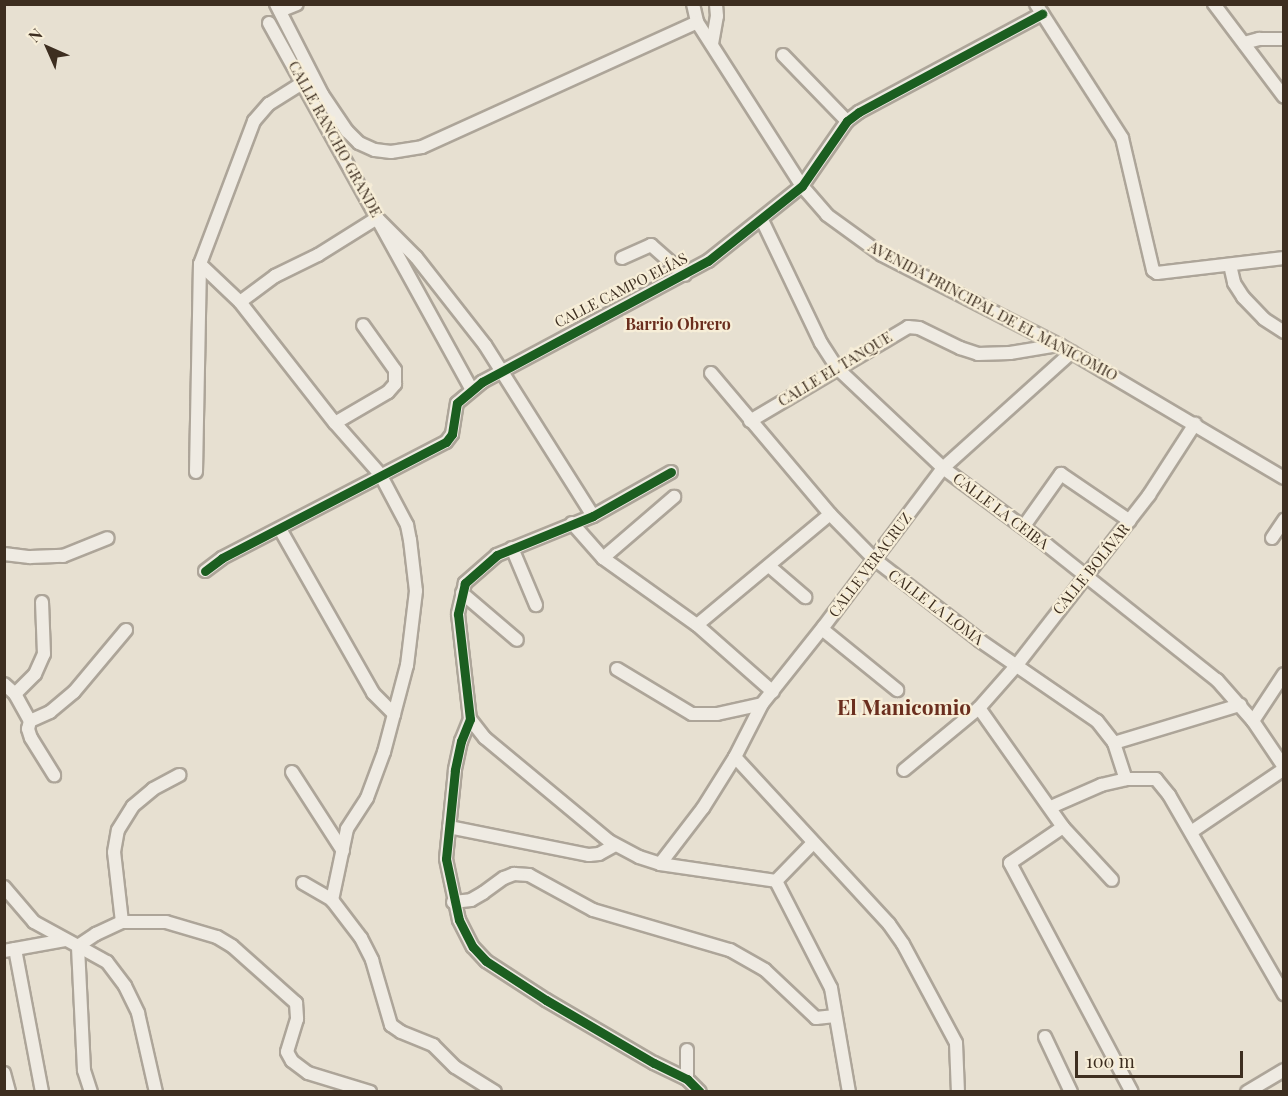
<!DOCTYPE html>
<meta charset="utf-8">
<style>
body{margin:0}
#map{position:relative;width:1288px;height:1096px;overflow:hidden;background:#e7e0d1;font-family:"Playfair Display",serif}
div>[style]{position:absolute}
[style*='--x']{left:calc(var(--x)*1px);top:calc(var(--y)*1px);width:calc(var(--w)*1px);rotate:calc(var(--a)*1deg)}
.roads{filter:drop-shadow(2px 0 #ada599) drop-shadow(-2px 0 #ada599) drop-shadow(0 2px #ada599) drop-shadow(0 -2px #ada599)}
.minor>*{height:12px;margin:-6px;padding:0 6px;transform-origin:6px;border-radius:6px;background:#efebe3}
.cycleway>*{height:9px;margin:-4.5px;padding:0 4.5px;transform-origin:4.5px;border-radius:4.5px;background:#1b5e20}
span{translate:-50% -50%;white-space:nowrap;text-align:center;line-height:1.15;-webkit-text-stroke:4.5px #f7eed8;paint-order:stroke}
.street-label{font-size:15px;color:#3d2e20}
.neighbourhood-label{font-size:16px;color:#6b2e1e;font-weight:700}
.district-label{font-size:21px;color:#6b2e1e;font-weight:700}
.frame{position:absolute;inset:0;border:6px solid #3d2e20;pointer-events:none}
.north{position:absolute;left:18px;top:18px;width:60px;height:60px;-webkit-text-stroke:4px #f7eed8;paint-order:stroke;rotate:315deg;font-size:16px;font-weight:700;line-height:24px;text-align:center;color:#3d2e20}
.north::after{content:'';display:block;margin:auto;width:21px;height:27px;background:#3d2e20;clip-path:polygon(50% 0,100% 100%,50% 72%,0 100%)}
.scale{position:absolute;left:1075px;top:1051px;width:168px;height:27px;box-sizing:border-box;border:3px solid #3d2e20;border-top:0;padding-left:8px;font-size:18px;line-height:21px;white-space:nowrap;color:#3d2e20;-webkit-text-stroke:4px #f7eed8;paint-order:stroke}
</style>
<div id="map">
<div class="roads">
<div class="minor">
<div style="--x:276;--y:4;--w:101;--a:62.9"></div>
<div style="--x:322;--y:94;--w:45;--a:56"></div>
<div style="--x:347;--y:131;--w:17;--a:45"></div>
<div style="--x:359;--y:143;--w:17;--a:24"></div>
<div style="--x:375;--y:150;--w:16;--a:7"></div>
<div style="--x:391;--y:152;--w:31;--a:-9"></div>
<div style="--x:422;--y:147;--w:302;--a:-24.4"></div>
<div style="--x:693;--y:4;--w:18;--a:77"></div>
<div style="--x:697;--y:22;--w:195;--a:57.4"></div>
<div style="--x:802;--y:186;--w:38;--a:49"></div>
<div style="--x:827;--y:215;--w:68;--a:36"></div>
<div style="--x:882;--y:255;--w:199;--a:27"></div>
<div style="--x:1059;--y:345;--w:261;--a:30.6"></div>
<div style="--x:1036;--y:4;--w:159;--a:57.3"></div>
<div style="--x:1122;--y:138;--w:136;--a:76.8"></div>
<div style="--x:1153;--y:270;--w:5;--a:37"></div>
<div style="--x:1157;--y:273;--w:128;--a:-6.7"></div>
<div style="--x:1214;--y:4;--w:116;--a:53"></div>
<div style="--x:280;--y:11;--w:18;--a:-22"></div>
<div style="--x:269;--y:23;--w:223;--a:61"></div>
<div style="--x:377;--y:218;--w:55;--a:45"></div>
<div style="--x:416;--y:257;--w:112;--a:51.9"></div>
<div style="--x:485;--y:345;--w:202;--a:57.7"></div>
<div style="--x:1244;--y:43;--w:16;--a:-15"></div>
<div style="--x:1259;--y:39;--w:25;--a:0"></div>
<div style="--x:712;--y:44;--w:28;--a:-80"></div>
<div style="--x:717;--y:16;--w:12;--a:-95"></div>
<div style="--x:783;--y:55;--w:92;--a:45.9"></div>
<div style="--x:762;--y:220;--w:136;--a:64.4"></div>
<div style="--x:821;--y:343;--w:30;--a:57"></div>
<div style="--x:837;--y:368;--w:146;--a:43.3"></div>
<div style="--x:943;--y:468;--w:129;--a:36.5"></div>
<div style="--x:1047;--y:545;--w:217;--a:38.5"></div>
<div style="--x:1217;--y:680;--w:55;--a:48.7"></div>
<div style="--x:1253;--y:721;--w:55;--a:56"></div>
<div style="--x:622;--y:258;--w:32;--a:-24"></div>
<div style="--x:651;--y:245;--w:45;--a:41.4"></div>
<div style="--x:200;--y:264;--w:55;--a:43.5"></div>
<div style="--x:240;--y:302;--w:154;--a:51.9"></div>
<div style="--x:335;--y:423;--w:68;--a:48.6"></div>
<div style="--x:380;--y:474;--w:58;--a:62.1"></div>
<div style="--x:407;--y:525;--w:15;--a:79"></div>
<div style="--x:410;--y:540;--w:51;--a:83.3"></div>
<div style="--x:416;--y:591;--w:75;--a:96.9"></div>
<div style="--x:407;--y:665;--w:90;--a:104.8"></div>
<div style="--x:384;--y:752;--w:49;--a:110.3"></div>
<div style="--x:367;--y:798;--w:37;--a:123"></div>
<div style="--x:347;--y:829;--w:73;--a:101.9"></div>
<div style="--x:1230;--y:265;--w:18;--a:77"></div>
<div style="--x:1234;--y:283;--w:17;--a:57"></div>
<div style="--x:1243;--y:297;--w:30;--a:46"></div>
<div style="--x:1264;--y:319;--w:24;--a:33"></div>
<div style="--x:240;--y:302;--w:44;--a:-36.6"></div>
<div style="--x:275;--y:276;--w:48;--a:-26"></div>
<div style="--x:318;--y:255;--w:70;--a:-32.1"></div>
<div style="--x:377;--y:218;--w:196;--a:61.1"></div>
<div style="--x:711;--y:373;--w:185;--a:49.8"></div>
<div style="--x:830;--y:514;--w:63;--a:45.6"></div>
<div style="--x:874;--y:559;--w:133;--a:37.6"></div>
<div style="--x:979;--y:640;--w:143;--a:34.5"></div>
<div style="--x:1097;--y:721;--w:28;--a:52"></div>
<div style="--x:1114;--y:743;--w:38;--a:72"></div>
<div style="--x:750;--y:421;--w:184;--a:-30.7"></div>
<div style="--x:908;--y:327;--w:11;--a:5"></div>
<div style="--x:919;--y:328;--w:46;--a:26"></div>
<div style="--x:960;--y:348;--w:19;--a:18"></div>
<div style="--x:978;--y:354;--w:32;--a:-2"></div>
<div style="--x:1010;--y:353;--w:50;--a:-9.3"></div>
<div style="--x:335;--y:423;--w:61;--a:-30.3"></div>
<div style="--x:388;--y:392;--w:11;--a:-49"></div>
<div style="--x:395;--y:384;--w:14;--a:-90"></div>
<div style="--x:395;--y:370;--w:55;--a:-125.4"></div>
<div style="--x:196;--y:472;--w:208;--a:-88.9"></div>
<div style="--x:200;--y:264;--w:153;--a:-69.3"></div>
<div style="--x:254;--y:121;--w:23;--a:-49"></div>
<div style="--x:269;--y:104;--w:41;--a:-32.2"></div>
<div style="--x:671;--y:472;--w:90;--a:150.6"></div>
<div style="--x:593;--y:516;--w:104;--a:157.9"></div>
<div style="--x:497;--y:555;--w:43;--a:138.8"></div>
<div style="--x:465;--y:583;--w:32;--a:103"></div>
<div style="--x:458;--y:614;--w:106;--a:83.5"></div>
<div style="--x:470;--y:719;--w:24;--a:112"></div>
<div style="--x:461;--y:741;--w:30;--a:102"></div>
<div style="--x:455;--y:770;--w:89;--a:95.8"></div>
<div style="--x:446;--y:859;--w:62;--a:78"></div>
<div style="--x:459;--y:920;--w:30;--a:63"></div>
<div style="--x:473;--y:947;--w:19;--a:47"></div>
<div style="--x:486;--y:961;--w:72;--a:33"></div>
<div style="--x:546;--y:1000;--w:125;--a:30.3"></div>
<div style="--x:654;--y:1063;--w:37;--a:26"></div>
<div style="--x:687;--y:1079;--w:18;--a:45"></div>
<div style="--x:572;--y:523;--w:47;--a:48.5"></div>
<div style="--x:603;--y:558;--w:115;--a:35.5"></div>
<div style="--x:697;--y:625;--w:101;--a:41.4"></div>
<div style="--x:1024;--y:526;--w:64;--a:-54.6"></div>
<div style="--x:1061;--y:474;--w:83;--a:34.3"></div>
<div style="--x:280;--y:529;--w:189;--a:60.4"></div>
<div style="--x:373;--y:693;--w:30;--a:45"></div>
<div style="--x:1272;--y:538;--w:22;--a:-56"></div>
<div style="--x:512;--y:548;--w:62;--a:67.2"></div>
<div style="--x:4;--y:554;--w:26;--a:7"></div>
<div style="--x:30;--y:557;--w:33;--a:-2"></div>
<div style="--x:63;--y:556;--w:48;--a:-21.8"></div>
<div style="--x:603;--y:558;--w:94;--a:-40.7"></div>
<div style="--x:769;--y:566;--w:48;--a:40.7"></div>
<div style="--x:205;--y:571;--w:21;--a:-37"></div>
<div style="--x:222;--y:558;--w:252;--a:-27.4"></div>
<div style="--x:446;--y:442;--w:10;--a:-53"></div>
<div style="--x:452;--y:434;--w:31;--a:-81"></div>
<div style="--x:457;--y:403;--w:33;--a:-40"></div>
<div style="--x:482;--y:382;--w:256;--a:-28.2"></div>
<div style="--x:708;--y:261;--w:120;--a:-38.6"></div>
<div style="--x:802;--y:186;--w:79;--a:-55.3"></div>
<div style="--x:847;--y:121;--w:15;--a:-37"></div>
<div style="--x:859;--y:112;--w:208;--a:-28.2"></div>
<div style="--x:462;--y:593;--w:72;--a:40.5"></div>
<div style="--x:697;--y:625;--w:173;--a:-39.8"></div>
<div style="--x:822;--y:629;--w:97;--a:39.1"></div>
<div style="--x:617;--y:669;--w:87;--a:31"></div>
<div style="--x:692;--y:714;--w:25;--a:0"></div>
<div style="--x:717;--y:714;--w:46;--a:-12.5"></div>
<div style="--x:4;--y:684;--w:15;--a:42"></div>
<div style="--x:15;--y:694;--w:31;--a:61"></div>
<div style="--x:30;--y:721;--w:8;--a:104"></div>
<div style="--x:28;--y:729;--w:9;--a:72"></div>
<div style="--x:31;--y:738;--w:44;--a:58.1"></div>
<div style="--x:15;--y:694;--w:28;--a:-45"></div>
<div style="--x:35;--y:674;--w:22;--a:-66"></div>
<div style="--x:44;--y:654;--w:52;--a:-92.2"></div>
<div style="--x:979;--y:708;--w:146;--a:54.8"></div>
<div style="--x:1063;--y:827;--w:72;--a:47.2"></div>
<div style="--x:470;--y:719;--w:24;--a:52"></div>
<div style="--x:485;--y:738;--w:161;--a:39.7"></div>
<div style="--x:609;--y:841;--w:34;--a:28"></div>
<div style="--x:639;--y:857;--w:22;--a:18"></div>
<div style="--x:660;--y:864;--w:117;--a:8.3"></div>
<div style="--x:776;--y:881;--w:53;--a:-45.8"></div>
<div style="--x:30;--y:721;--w:22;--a:-24"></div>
<div style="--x:50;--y:712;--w:31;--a:-40"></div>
<div style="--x:74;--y:692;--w:81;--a:-50"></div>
<div style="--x:1253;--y:721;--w:56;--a:-56.6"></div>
<div style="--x:1114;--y:743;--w:132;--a:-16.8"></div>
<div style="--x:735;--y:757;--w:227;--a:47.3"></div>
<div style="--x:889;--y:924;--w:24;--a:55"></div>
<div style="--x:903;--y:944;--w:112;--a:61.8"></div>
<div style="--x:956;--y:1043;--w:49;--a:87.7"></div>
<div style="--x:904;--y:770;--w:97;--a:-39.6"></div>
<div style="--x:979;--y:708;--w:56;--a:-48.6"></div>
<div style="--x:1016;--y:666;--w:217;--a:-52.1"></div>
<div style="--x:1149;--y:495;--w:85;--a:-57.1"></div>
<div style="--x:292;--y:772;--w:94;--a:57.2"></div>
<div style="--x:1051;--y:807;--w:55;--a:-23.7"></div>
<div style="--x:1101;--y:785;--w:26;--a:-13"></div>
<div style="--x:1126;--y:779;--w:30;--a:0"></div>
<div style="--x:1156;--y:779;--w:21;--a:51"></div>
<div style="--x:1169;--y:795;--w:230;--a:60"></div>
<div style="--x:449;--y:827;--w:143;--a:11.3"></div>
<div style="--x:589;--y:855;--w:10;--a:-6"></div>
<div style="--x:599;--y:854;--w:18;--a:-29"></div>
<div style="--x:1063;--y:827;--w:64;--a:145.8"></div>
<div style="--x:1010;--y:863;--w:259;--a:62"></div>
<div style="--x:1191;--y:832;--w:112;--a:-34.1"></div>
<div style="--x:660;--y:864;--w:71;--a:-52.5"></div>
<div style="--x:703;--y:808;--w:60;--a:-57.9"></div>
<div style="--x:735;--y:757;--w:59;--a:-63"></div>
<div style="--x:762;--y:704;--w:100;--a:-51.5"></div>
<div style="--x:824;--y:626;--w:198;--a:-53"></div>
<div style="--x:943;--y:468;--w:173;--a:-42"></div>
<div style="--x:776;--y:881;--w:120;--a:62.8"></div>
<div style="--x:831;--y:988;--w:106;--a:80.2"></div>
<div style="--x:303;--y:883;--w:34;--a:30"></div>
<div style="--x:332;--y:900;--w:48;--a:52.7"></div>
<div style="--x:361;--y:938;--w:25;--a:63"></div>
<div style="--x:372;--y:960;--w:68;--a:73.7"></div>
<div style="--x:391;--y:1025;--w:12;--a:35"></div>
<div style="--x:401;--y:1032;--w:35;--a:22"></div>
<div style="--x:433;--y:1045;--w:31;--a:45"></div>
<div style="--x:455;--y:1067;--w:47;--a:32"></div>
<div style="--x:4;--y:887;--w:46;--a:49.4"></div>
<div style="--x:34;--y:922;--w:50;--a:28.6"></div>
<div style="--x:78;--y:946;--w:22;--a:-34"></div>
<div style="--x:96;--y:934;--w:29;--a:-25"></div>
<div style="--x:122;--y:922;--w:44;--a:0"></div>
<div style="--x:166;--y:922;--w:53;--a:16.4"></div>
<div style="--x:217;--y:937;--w:17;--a:31"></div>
<div style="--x:232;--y:946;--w:86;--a:41.7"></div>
<div style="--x:296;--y:1003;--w:16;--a:86"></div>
<div style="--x:297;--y:1019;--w:34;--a:107"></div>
<div style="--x:287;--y:1052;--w:10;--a:61"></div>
<div style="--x:292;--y:1061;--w:20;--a:37"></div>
<div style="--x:308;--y:1073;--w:65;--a:17"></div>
<div style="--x:453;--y:902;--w:18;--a:-6"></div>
<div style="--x:471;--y:900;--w:14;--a:-30"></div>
<div style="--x:483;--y:893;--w:26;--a:-36"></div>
<div style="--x:504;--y:878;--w:11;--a:-22"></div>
<div style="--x:514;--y:874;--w:15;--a:4"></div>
<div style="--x:529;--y:875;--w:73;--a:28.7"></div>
<div style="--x:593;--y:910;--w:143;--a:16.3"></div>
<div style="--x:730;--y:950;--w:40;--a:29.7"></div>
<div style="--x:765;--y:970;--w:70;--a:43.3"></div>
<div style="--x:816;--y:1018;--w:19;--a:-6"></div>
<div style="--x:122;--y:922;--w:70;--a:-96.5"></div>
<div style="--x:114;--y:852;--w:22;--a:-80"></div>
<div style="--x:118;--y:830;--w:28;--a:-58"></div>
<div style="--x:133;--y:806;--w:26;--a:-40"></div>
<div style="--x:153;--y:789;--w:30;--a:-28"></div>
<div style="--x:15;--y:949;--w:146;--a:79.3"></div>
<div style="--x:4;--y:951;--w:62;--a:-10.2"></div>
<div style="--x:1045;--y:1037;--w:61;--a:64.7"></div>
<div style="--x:4;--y:1073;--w:20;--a:75"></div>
<div style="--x:687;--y:1079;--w:29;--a:-90"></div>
<div style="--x:91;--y:1092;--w:23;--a:-108"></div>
<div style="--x:84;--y:1070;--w:124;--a:-92.8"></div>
<div style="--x:78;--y:946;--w:33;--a:29"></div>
<div style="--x:107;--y:962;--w:30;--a:53"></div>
<div style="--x:125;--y:986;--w:30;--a:64"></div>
<div style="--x:138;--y:1013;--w:81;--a:77.2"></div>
<div style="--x:1247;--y:1092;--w:43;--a:-30.7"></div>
</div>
</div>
<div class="cycleway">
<div style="--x:671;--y:472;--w:90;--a:150.6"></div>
<div style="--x:593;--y:516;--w:104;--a:157.9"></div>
<div style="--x:497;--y:555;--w:43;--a:138.8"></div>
<div style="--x:465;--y:583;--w:32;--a:103"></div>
<div style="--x:458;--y:614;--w:106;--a:83.5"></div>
<div style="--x:470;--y:719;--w:24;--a:112"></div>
<div style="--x:461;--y:741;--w:30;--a:102"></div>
<div style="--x:455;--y:770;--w:89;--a:95.8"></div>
<div style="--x:446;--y:859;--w:62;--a:78"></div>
<div style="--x:459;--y:920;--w:30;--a:63"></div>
<div style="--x:473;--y:947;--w:19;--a:47"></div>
<div style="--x:486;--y:961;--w:72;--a:33"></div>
<div style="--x:546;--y:1000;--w:125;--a:30.3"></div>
<div style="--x:654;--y:1063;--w:37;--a:26"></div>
<div style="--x:687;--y:1079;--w:18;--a:45"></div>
<div style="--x:205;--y:571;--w:21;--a:-37"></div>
<div style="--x:222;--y:558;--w:252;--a:-27.4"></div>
<div style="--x:446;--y:442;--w:10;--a:-53"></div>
<div style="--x:452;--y:434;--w:31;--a:-81"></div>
<div style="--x:457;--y:403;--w:33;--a:-40"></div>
<div style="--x:482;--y:382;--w:256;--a:-28.2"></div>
<div style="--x:708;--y:261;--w:120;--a:-38.6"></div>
<div style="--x:802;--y:186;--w:79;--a:-55.3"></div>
<div style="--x:847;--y:121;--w:15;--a:-37"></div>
<div style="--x:859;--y:112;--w:208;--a:-28.2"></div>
</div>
<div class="street-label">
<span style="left:335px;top:139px;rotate:61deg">CALLE RANCHO GRANDE</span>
<span style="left:621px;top:290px;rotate:-27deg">CALLE CAMPO ELÍAS</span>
<span style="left:993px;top:311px;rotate:28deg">AVENIDA PRINCIPAL DE EL MANICOMIO</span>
<span style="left:835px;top:369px;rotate:-31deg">CALLE EL TANQUE</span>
<span style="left:1001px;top:511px;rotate:37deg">CALLE LA CEIBA</span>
<span style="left:870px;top:565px;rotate:-53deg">CALLE VERACRUZ</span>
<span style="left:1091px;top:569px;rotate:-51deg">CALLE BOLÍVAR</span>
<span style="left:936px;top:607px;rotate:37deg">CALLE LA LOMA</span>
</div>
<div class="neighbourhood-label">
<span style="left:678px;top:324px">Barrio Obrero</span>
</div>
<div class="district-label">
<span style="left:904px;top:706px">El Manicomio</span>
</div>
<div class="frame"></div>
<div class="north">N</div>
<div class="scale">100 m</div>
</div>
